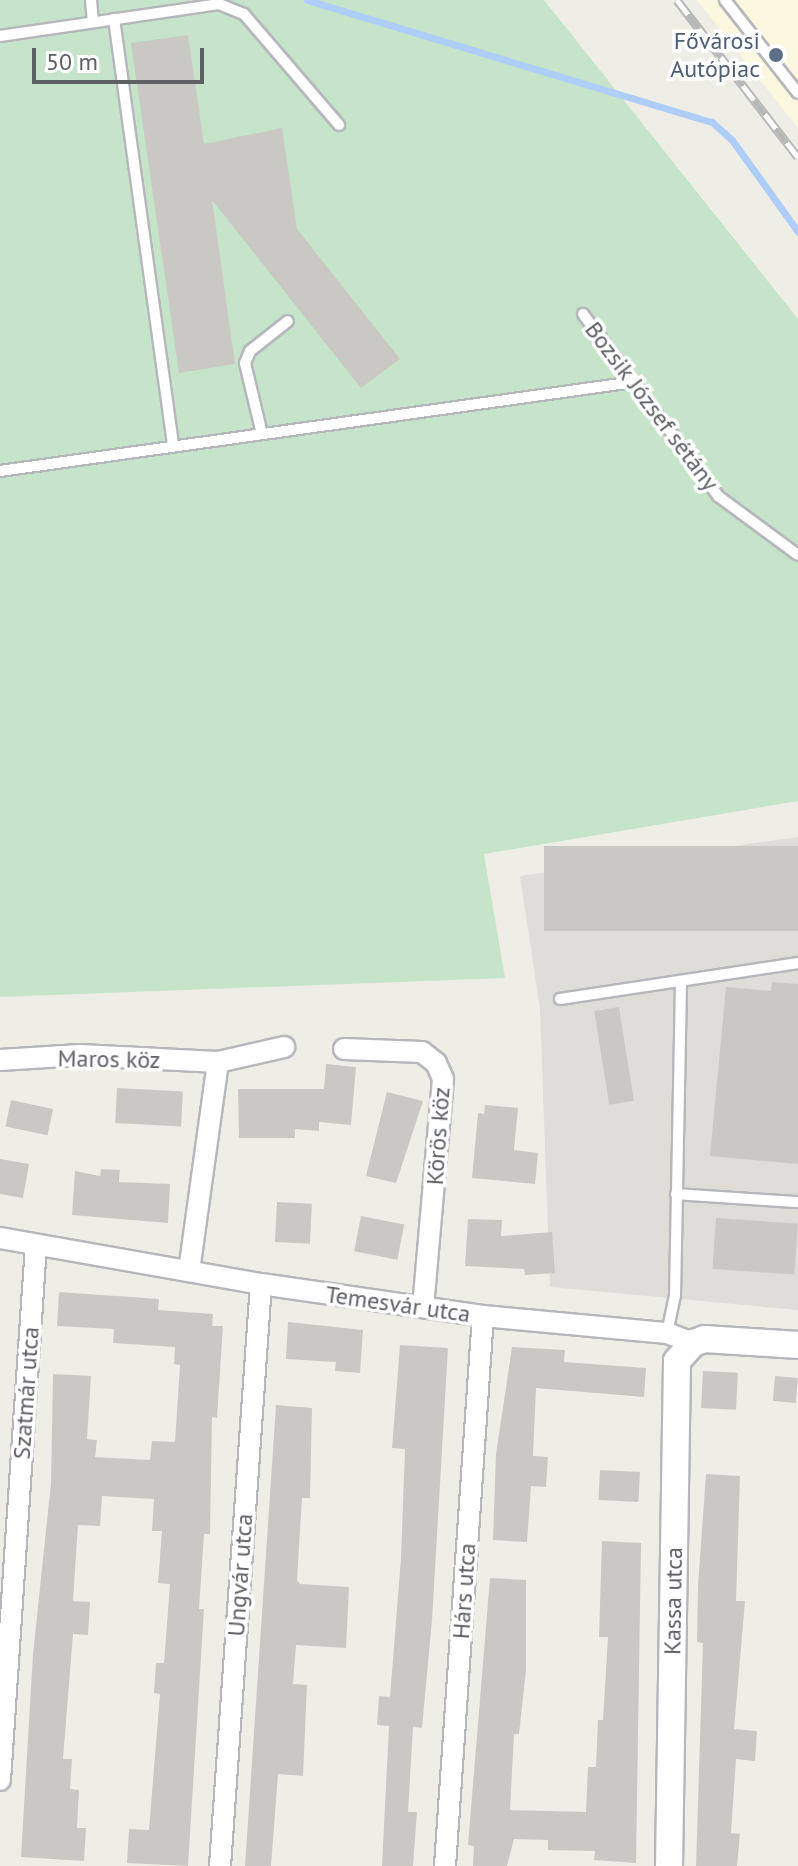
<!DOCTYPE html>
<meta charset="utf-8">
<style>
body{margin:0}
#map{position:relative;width:798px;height:1866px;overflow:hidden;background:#efeee6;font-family:"PT Sans",sans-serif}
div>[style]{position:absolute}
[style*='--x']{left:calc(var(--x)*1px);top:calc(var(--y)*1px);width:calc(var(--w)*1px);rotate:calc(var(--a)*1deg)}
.commercial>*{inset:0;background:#fbf8df}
.industrial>*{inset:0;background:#deddd8}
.green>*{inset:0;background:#c5e4c9}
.stream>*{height:7px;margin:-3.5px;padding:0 3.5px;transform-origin:3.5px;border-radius:3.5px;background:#aecdf8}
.building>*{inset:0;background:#cac8c3;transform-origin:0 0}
.roads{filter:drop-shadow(2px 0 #b6b7bc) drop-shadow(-2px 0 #b6b7bc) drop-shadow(0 2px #b6b7bc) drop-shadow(0 -2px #b6b7bc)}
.service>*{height:10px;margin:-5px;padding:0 5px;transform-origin:5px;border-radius:5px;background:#fff}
.minor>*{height:20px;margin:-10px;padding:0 10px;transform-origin:10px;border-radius:10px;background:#fff}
.tertiary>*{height:26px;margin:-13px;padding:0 13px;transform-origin:13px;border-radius:13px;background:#fff}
.rail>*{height:9px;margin-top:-4.5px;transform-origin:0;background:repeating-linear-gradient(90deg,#fff 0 18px,#b6b7b7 0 36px);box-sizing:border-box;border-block:2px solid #b6b7b7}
.dots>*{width:22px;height:22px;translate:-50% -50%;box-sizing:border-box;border:4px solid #fff;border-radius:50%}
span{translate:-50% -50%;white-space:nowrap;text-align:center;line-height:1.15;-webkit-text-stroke:7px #fff;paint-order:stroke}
.service-label{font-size:24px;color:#4e5e75}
.right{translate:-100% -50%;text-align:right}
.street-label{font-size:24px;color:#5e6065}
.scale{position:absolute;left:32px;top:48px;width:172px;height:36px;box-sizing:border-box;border:4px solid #5e6065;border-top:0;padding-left:10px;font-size:24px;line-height:28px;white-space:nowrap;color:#5e6065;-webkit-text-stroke:6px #fff;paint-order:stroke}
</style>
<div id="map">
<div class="commercial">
<div style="clip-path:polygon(697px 0,798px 0,798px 128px)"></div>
</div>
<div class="industrial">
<div style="clip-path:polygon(798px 837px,798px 1310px,550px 1287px,540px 1009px,520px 876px)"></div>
</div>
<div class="green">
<div style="clip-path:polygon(0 0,544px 0,798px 319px,798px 801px,484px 854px,505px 978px,0 997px)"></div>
</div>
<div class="stream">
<div style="--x:307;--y:0;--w:423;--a:16.8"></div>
<div style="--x:712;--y:122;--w:27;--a:42"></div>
<div style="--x:732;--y:140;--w:113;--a:54.3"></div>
</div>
<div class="building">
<div style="clip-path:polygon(188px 35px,204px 144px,282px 128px,297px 229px,400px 359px,361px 388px,212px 200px,235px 364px,179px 373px,131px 43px)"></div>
<div style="left:798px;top:846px;width:85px;height:254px;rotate:90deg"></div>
<div style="clip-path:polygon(772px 982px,798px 984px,798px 1164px,710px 1156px,726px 987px,771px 991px)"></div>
<div style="left:619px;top:1007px;width:95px;height:25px;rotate:81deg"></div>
<div style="clip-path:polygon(326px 1064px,356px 1067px,351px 1125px,319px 1122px,319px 1131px,295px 1129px,295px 1138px,239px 1138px,238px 1089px,324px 1089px)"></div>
<div style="left:117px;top:1088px;width:66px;height:35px;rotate:3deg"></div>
<div style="clip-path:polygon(387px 1092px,423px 1101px,396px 1183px,366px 1176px)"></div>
<div style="left:11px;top:1100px;width:43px;height:27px;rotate:12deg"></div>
<div style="clip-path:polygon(485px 1105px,518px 1108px,514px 1150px,538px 1153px,535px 1184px,472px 1178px,478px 1113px,484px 1114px)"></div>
<div style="clip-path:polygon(0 1159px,29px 1164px,23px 1198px,0 1194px)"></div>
<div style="clip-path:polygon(101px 1169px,120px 1170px,119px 1182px,170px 1184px,168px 1223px,72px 1215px,75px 1171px,100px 1176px)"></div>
<div style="left:277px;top:1202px;width:35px;height:40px;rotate:3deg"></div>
<div style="left:361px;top:1216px;width:44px;height:36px;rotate:11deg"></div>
<div style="left:716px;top:1218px;width:82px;height:51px;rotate:4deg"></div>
<div style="clip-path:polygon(468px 1219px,502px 1220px,501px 1236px,552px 1232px,555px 1273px,525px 1275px,524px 1269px,465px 1266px)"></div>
<div style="clip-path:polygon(59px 1292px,159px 1299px,158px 1310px,213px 1314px,212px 1326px,223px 1326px,217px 1418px,212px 1417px,210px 1534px,204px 1534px,199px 1609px,204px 1609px,188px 1866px,127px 1863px,129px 1829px,149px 1830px,160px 1694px,154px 1693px,156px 1663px,164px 1663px,170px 1584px,158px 1583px,162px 1531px,152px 1531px,154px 1499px,102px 1496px,100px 1526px,78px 1525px,73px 1601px,90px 1602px,88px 1635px,73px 1634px,63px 1759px,72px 1759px,70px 1789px,79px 1790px,77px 1828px,86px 1828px,84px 1861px,21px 1857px,33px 1654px,51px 1483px,53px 1374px,91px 1376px,87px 1439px,97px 1440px,95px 1457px,150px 1460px,152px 1441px,175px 1442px,180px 1365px,174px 1364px,175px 1347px,113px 1343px,114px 1329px,57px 1326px)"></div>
<div style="clip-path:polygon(288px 1322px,363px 1330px,360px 1373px,335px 1371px,336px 1362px,286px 1359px)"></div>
<div style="clip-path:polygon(400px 1345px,448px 1348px,432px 1620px,422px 1728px,413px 1727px,408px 1812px,417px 1812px,413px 1866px,382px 1866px,389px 1726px,377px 1725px,379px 1696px,390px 1697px,401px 1558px,405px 1449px,392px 1448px)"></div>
<div style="clip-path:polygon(512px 1347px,565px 1350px,564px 1362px,646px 1368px,644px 1397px,536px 1388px,533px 1456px,548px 1457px,546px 1487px,531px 1486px,527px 1542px,493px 1540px,496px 1454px)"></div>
<div style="left:703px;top:1371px;width:35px;height:37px;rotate:3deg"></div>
<div style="left:775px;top:1376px;width:23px;height:25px;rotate:5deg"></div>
<div style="clip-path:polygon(276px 1405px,312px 1408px,310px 1498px,302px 1498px,297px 1580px,300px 1584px,349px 1587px,346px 1648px,296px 1645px,293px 1684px,307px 1685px,303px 1776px,278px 1774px,271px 1866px,245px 1866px)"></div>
<div style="left:600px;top:1470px;width:40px;height:30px;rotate:3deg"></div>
<div style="clip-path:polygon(706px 1474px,740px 1476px,736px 1601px,745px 1601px,734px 1729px,757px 1731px,755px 1761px,736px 1759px,731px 1833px,740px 1834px,737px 1866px,696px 1866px,703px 1643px,697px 1642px,698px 1585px)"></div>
<div style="clip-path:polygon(602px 1541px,641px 1543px,636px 1863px,594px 1860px,595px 1851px,548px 1850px,548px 1840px,514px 1839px,507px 1866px,473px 1866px,474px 1846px,468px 1845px,490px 1578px,526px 1580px,526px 1670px,519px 1734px,514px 1734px,510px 1810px,586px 1812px,588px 1767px,596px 1767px,598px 1720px,603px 1720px,608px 1637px,599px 1637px)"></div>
</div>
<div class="roads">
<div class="service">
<div style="--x:91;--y:0;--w:22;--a:85"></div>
<div style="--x:725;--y:0;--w:118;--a:51.9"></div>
<div style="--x:114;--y:19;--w:431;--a:82.1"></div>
<div style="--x:0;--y:36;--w:221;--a:-8.3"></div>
<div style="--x:219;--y:4;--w:27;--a:22"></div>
<div style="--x:244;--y:14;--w:146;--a:49.4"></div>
<div style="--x:583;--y:314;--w:227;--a:53.4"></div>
<div style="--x:718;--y:496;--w:99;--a:36.4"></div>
<div style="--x:262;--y:434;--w:73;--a:-103.5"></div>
<div style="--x:245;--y:363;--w:13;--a:-67"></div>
<div style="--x:250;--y:351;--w:48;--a:-38.3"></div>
<div style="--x:0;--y:471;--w:640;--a:-7.99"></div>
<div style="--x:560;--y:999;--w:241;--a:-8.6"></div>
<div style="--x:676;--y:1194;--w:122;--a:3.8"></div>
<div style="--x:667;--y:1333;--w:38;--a:-78"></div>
<div style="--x:675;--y:1296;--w:314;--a:-88.9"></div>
</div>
<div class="minor">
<div style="--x:344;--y:1049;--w:78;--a:2.2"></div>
<div style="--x:422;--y:1052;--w:18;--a:38"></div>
<div style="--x:436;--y:1063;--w:17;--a:66"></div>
<div style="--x:443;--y:1079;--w:229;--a:95"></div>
<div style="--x:0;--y:1060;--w:80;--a:-3.6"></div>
<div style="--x:80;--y:1055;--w:138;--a:2.9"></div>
<div style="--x:218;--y:1062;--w:211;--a:97.9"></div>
<div style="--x:218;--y:1062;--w:68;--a:-12.8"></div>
<div style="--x:0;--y:1238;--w:265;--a:10"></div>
<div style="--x:261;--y:1284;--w:224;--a:8.2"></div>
<div style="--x:483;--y:1316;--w:185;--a:5.3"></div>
<div style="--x:667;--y:1333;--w:28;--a:21"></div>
<div style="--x:0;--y:1780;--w:536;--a:-86.15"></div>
<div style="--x:220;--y:1866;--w:583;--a:-85.97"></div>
<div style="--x:445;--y:1866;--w:551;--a:-86.05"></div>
</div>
<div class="tertiary">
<div style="--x:669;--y:1866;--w:505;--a:-89.09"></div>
<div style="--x:677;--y:1361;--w:24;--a:-48"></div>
<div style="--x:693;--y:1343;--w:13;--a:-18"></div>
<div style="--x:705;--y:1339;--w:93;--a:3.7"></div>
</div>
</div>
<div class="rail">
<div style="--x:677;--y:0;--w:198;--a:52.4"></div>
</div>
<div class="dots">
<div style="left:776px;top:55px;background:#5c6f8a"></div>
</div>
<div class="service-label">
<span class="right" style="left:760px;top:55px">Fővárosi<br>Autópiac</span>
</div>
<div class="street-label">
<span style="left:652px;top:406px;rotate:53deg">Bozsik József sétány</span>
<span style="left:109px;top:1059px;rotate:1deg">Maros köz</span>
<span style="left:438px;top:1136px;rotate:-86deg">Körös köz</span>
<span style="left:398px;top:1304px;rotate:8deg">Temesvár utca</span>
<span style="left:26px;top:1393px;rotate:-86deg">Szatmár utca</span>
<span style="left:240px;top:1575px;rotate:-86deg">Ungvár utca</span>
<span style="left:464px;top:1591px;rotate:-86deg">Hárs utca</span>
<span style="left:673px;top:1601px;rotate:-89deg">Kassa utca</span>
</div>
<div class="scale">50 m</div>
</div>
